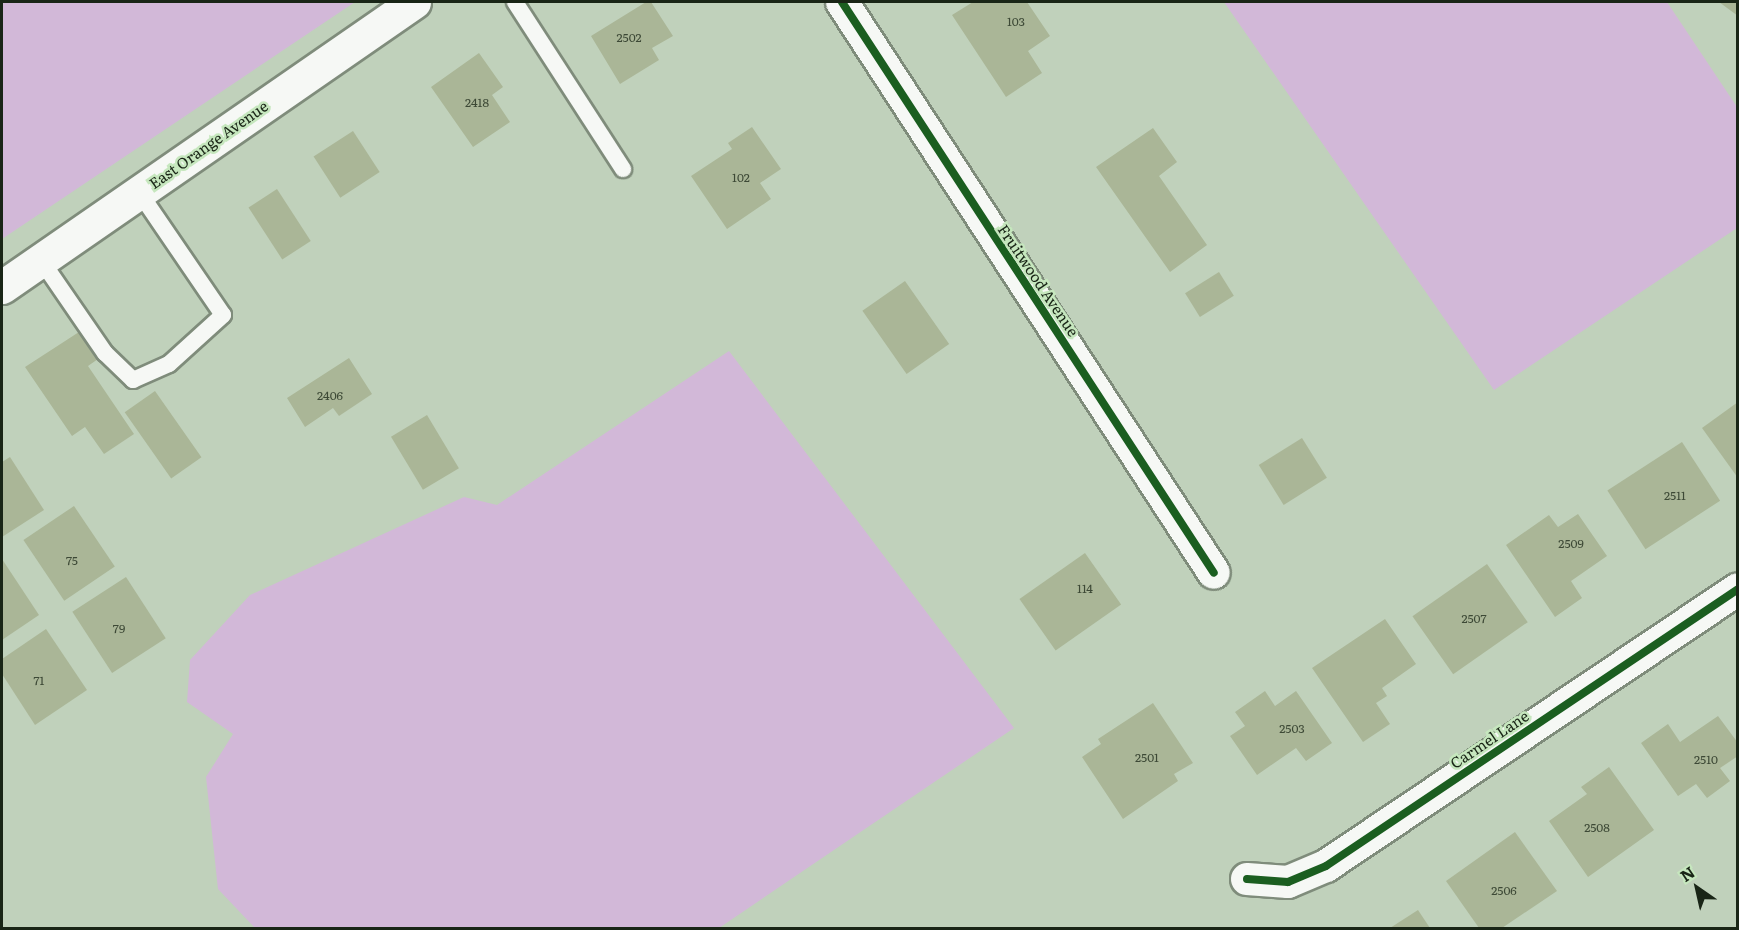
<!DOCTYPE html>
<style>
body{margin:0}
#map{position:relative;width:1739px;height:930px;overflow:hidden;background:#c0d1bb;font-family:Literata,serif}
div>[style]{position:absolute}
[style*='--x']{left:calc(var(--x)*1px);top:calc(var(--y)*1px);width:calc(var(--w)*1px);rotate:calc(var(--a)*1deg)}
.green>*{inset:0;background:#d2b8d8}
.building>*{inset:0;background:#aab697;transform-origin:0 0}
.roads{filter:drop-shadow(2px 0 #7f8c7b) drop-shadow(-2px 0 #7f8c7b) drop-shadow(0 2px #7f8c7b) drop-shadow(0 -2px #7f8c7b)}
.service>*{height:16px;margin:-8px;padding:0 8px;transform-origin:8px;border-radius:8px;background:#f6f8f5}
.minor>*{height:32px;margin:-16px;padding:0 16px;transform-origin:16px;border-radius:16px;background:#f6f8f5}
.secondary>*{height:33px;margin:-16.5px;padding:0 16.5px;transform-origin:16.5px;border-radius:16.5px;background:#f6f8f5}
.cycleway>*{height:8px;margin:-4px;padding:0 4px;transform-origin:4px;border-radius:4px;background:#1b5e20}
span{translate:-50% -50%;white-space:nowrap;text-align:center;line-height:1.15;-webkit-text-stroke:5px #c6e7be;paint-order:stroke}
.number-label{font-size:12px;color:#3d4936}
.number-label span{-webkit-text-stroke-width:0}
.street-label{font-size:15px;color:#192516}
.frame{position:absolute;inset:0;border:3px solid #192516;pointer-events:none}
.north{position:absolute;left:1667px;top:858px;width:60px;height:60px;-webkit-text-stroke:4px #c6e7be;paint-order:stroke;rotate:326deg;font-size:16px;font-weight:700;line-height:24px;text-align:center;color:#192516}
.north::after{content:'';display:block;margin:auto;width:21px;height:27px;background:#192516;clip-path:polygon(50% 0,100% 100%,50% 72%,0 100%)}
</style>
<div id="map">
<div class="green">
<div style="clip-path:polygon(2px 2px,355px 2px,2px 239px)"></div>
<div style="clip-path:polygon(1224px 2px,1667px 2px,1737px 107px,1737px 228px,1494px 390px)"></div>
<div style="clip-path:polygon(729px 351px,1014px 728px,719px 928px,255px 928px,218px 889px,206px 777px,233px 734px,187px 702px,190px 660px,250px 595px,464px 497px,497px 505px)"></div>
</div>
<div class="building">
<div style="clip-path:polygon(646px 2px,651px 2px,673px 36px,652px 48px,659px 60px,620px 84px,591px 36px)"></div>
<div style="clip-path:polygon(973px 2px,1027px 2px,1050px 36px,1028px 51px,1042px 73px,1006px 97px,952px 15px)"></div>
<div style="clip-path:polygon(1719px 2px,1738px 2px,1738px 16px)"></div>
<div style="clip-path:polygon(479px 53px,503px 87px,492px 95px,510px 122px,473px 147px,431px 87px)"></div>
<div style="clip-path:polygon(752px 127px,781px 169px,760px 183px,771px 199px,727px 229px,691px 176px,732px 149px,728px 143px)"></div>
<div style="clip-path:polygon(1153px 128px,1177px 162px,1159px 176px,1207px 245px,1170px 272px,1096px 167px)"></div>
<div style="left:353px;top:131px;width:49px;height:47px;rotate:57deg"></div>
<div style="left:277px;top:189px;width:62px;height:34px;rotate:57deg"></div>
<div style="left:1219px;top:272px;width:28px;height:40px;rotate:58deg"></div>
<div style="left:905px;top:281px;width:77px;height:52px;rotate:55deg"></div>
<div style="clip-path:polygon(79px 332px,98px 359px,88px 366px,134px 434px,104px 454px,85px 427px,72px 436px,25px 367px)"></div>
<div style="clip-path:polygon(349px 358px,372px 394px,339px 416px,333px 408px,305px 427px,287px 398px)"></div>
<div style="left:155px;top:391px;width:81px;height:37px;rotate:55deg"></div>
<div style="clip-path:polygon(1738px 402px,1738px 478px,1702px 428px)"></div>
<div style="left:427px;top:415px;width:62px;height:42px;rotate:59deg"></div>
<div style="left:1302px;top:438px;width:47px;height:51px;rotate:58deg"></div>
<div style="left:1682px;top:442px;width:70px;height:89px;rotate:57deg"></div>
<div style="clip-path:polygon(10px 457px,44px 510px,2px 537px,2px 462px)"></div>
<div style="left:74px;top:506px;width:73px;height:61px;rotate:56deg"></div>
<div style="clip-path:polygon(1578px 514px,1607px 556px,1571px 581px,1582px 598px,1555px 617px,1506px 545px,1549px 515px,1558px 527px)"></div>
<div style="left:1085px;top:553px;width:63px;height:80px;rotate:55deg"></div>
<div style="clip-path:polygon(2px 559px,39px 615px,2px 640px)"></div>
<div style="left:1487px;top:564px;width:71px;height:91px;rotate:55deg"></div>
<div style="left:126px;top:577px;width:73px;height:64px;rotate:57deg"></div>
<div style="clip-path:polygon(1385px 619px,1416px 664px,1382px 688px,1387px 696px,1376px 703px,1390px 724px,1363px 742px,1312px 668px)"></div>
<div style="clip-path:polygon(46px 629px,87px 690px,35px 725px,2px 674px,2px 659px)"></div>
<div style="clip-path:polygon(1265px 691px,1275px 706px,1296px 691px,1332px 743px,1306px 761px,1296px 748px,1257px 775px,1230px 736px,1245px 726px,1235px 712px)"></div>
<div style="clip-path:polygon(1153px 703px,1193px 763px,1174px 774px,1178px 781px,1123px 819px,1082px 757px,1101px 744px,1098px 739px)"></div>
<div style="clip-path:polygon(1718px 716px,1738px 743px,1738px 756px,1720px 768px,1730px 781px,1707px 798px,1696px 784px,1678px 796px,1641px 743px,1668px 724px,1680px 742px)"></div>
<div style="clip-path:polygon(1609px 767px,1654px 830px,1588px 877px,1549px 821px,1587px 794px,1581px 787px)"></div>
<div style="clip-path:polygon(1515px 832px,1557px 891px,1502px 928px,1479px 928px,1446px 881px)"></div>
<div style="clip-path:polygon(1418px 910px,1430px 928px,1390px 928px)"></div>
</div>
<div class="roads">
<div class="service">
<div style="--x:515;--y:2;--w:199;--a:57.1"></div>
<div style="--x:41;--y:260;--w:113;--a:55.5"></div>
<div style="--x:105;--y:353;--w:39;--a:44"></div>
<div style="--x:133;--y:380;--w:39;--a:-24"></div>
<div style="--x:169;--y:364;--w:73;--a:-42.2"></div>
<div style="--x:223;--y:315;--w:149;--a:-124.3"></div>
</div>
<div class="minor">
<div style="--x:842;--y:2;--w:681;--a:56.92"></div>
<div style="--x:1247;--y:879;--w:41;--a:4.2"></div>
<div style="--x:1288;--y:882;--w:41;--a:-22.8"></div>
<div style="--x:1326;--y:866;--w:496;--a:-33.9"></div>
</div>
<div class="secondary">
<div style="--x:2;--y:287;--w:501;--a:-34.67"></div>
</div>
</div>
<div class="cycleway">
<div style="--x:842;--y:2;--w:681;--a:56.92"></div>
<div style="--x:1247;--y:879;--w:41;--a:4.2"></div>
<div style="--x:1288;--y:882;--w:41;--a:-22.8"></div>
<div style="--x:1326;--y:866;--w:496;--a:-33.9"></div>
</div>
<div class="number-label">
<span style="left:1016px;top:22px">103</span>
<span style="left:629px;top:38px">2502</span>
<span style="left:477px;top:103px">2418</span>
<span style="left:741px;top:178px">102</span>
<span style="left:330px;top:396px">2406</span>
<span style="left:1675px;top:496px">2511</span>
<span style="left:1571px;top:544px">2509</span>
<span style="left:72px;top:561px">75</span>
<span style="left:1085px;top:589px">114</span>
<span style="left:1474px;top:619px">2507</span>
<span style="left:119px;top:629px">79</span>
<span style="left:39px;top:681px">71</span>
<span style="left:1292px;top:729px">2503</span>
<span style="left:1147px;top:758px">2501</span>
<span style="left:1706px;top:760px">2510</span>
<span style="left:1597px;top:828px">2508</span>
<span style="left:1504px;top:891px">2506</span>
</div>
<div class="street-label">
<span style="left:208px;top:144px;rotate:-35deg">East Orange Avenue</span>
<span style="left:1039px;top:280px;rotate:56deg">Fruitwood Avenue</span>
<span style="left:1489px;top:739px;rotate:-34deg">Carmel Lane</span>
</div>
<div class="frame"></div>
<div class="north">N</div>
</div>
